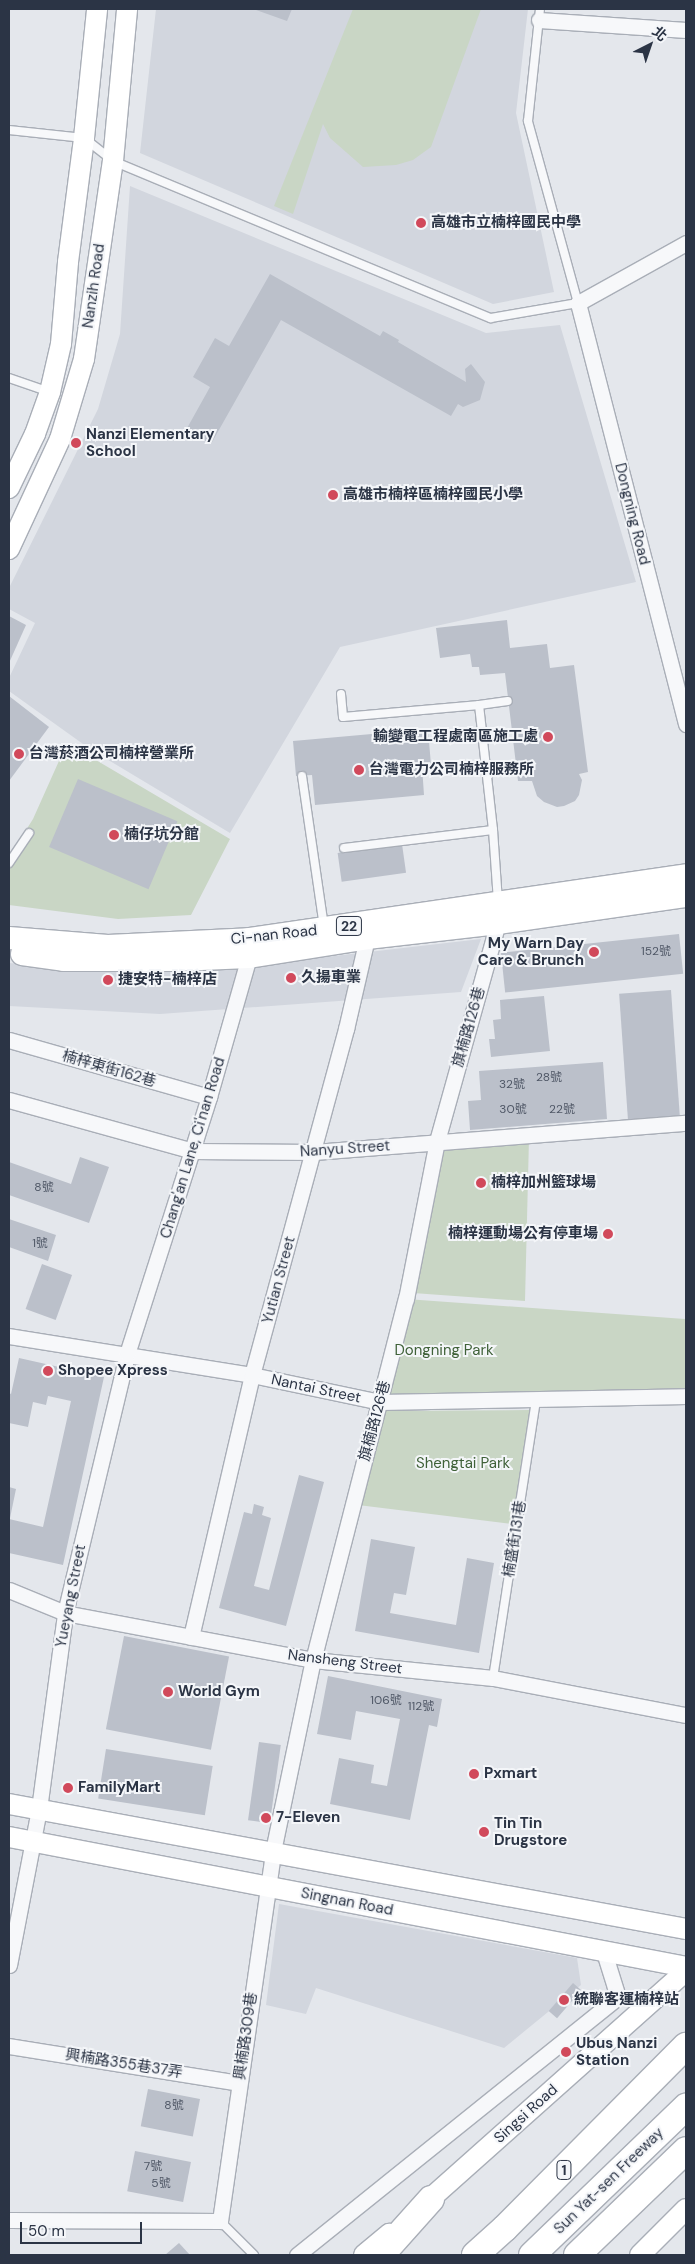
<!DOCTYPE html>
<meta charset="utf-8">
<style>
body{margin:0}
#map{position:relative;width:695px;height:2264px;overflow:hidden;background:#e4e7ec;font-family:"DM Sans","Noto Sans TC",sans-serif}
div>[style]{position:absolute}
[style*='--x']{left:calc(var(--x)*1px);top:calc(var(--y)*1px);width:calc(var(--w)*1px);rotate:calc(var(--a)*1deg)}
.built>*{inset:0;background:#d2d6de}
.green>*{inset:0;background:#c9d6c5}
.building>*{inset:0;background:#bbc0ca;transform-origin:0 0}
.roads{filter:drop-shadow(1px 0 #a9aeb7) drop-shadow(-1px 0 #a9aeb7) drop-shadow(0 1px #a9aeb7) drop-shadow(0 -1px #a9aeb7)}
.lane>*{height:8px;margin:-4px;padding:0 4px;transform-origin:4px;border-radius:4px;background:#f7f8fa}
.street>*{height:15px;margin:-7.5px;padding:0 7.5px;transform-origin:7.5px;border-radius:7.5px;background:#f7f8fa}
.secondary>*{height:20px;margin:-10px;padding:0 10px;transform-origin:10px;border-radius:10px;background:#fff}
.primary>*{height:22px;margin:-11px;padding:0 11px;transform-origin:11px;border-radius:11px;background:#fff}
.highway>*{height:26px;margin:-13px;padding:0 13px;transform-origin:13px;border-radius:13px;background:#fff}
.dots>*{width:14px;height:14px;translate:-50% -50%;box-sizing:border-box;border:2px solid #f4f6f9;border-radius:50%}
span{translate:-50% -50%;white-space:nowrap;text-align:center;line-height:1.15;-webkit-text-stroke:4px #f4f6f9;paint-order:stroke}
.number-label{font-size:12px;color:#4f5766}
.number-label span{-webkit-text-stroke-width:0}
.shield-label span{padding:1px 4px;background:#f4f6f9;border:1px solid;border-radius:4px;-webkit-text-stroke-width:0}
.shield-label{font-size:14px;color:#2b3445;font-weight:700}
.poi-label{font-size:15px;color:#2b3445;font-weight:700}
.left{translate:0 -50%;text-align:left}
.right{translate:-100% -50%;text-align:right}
.street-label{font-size:15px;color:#2b3445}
.park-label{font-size:15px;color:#3f6138}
.frame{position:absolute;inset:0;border:10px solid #2b3445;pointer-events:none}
.north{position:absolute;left:625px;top:20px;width:50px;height:50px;-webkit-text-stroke:4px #f4f6f9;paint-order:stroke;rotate:41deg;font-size:14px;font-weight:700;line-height:20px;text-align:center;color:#2b3445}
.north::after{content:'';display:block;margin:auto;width:18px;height:22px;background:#2b3445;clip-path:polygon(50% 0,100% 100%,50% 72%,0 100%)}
.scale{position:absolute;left:20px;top:2222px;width:122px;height:22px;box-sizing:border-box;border:2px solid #2b3445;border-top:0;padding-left:6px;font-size:15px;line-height:18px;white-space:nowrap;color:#2b3445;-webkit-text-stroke:4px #f4f6f9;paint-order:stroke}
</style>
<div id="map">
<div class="built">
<div style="clip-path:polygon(156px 9px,528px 9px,516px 113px,554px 292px,493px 304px,140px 153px)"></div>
<div style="clip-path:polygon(130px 186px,486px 333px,560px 325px,636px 582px,340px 647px,230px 833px,90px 749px,9px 691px,9px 678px,35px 623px,9px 609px,9px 588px,98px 409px,120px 334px)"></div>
<div style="clip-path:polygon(481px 939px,461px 992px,160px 1014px,9px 1006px,9px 963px,66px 969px,213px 970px)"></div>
<div style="clip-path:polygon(279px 1904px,577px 1958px,581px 1985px,504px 2048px,316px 1988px,306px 2014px,266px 2005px)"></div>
</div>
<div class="green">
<div style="clip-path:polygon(353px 9px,481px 9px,431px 147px,413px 160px,396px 165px,363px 167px,330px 138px,323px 124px,293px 214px,274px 206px)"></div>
<div style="clip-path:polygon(67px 743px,230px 839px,191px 915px,118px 919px,9px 905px,9px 857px,33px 819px)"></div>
<div style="clip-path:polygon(529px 1138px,525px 1301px,413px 1293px,441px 1146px)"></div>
<div style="clip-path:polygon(406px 1299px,685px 1319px,686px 1392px,380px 1402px)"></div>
<div style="clip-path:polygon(530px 1410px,513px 1524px,358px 1505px,382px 1411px)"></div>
</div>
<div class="building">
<div style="clip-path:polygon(253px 9px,292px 9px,287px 21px)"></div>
<div style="clip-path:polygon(270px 274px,380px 336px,383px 331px,399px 340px,398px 342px,466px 382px,465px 369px,471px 364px,485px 382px,480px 400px,463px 407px,458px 404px,451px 416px,281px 320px,211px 444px,186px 430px,210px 387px,193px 377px,215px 338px,229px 346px)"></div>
<div style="clip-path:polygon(9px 616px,26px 625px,9px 663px)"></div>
<div style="clip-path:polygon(507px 620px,510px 648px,547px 644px,550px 668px,574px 665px,588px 772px,579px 774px,582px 780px,579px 795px,575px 801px,564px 806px,557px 807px,544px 802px,537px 796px,532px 781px,518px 781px,505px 673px,480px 675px,479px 667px,472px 667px,470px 654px,440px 658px,436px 628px)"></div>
<div style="clip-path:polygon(9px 696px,49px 727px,9px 781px)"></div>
<div style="clip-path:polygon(428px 729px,431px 765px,422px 766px,424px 795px,315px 805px,312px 775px,296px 776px,293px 741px)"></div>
<div style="left:78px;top:779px;width:108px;height:74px;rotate:23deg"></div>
<div style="left:402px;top:844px;width:29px;height:65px;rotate:82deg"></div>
<div style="left:679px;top:934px;width:40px;height:179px;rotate:84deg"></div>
<div style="left:671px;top:990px;width:127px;height:52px;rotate:86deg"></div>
<div style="clip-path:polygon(544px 996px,550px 1051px,491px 1057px,489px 1039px,495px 1039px,493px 1020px,501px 1019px,500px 1000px)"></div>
<div style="clip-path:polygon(603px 1062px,607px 1119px,470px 1130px,468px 1101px,481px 1100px,479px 1071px)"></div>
<div style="clip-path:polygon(80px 1157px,109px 1167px,89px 1223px,9px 1195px,9px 1162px,71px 1184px)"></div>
<div style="clip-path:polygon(9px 1219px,56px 1235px,48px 1261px,9px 1247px)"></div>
<div style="left:42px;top:1264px;width:32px;height:48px;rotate:20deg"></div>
<div style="clip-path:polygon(19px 1358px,104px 1377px,63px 1565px,9px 1553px,9px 1519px,43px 1527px,71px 1401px,48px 1396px,46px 1405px,33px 1402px,28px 1427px,9px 1423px,9px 1393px,11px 1394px)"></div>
<div style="clip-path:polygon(299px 1475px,324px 1482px,286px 1626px,219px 1608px,244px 1512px,252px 1514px,254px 1504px,264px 1507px,262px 1515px,271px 1518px,254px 1586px,269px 1590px)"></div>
<div style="clip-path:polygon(9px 1487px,16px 1489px,10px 1518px,9px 1518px)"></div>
<div style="clip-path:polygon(371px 1539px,415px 1547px,406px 1595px,394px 1593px,390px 1613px,456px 1625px,467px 1558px,494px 1563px,479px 1653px,355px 1631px)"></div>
<div style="left:124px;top:1636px;width:107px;height:95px;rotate:11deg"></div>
<div style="clip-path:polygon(328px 1676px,442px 1699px,437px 1727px,429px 1725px,410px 1820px,330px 1804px,339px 1758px,374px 1765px,371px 1783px,387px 1786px,400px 1719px,356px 1711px,351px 1740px,317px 1734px)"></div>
<div style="left:259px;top:1742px;width:22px;height:79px;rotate:8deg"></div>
<div style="left:106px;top:1749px;width:108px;height:50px;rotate:9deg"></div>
<div style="left:573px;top:1983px;width:11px;height:37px;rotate:41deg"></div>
<div style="left:148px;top:2089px;width:53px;height:38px;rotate:11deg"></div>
<div style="left:135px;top:2151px;width:57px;height:41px;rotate:11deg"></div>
<div style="clip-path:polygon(179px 2243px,190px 2255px,165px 2255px)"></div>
</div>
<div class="roads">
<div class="lane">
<div style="--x:9;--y:130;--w:75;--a:6.1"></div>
<div style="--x:84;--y:138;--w:37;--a:38"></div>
<div style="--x:113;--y:161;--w:409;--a:22.6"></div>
<div style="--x:491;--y:318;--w:88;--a:-9.8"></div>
<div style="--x:578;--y:303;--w:189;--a:-105.4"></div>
<div style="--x:528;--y:121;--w:113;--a:-83.9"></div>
<div style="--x:9;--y:378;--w:43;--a:18.9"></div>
<div style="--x:341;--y:694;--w:23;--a:85"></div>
<div style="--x:343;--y:717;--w:137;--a:-5"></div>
<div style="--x:479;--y:705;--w:126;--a:83.6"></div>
<div style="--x:493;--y:830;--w:72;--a:86"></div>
<div style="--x:479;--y:705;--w:29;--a:-8"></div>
<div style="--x:302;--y:776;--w:153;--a:81.7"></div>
<div style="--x:344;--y:848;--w:150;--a:-6.9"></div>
<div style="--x:9;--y:863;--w:36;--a:-56"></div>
<div style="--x:493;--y:1678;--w:282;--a:-81.2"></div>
<div style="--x:220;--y:2221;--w:48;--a:45"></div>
</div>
<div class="street">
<div style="--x:539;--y:20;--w:147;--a:3.9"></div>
<div style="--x:686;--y:243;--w:124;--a:150.9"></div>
<div style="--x:578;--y:303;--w:435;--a:75.6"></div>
<div style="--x:9;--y:1040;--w:208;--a:15.9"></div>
<div style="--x:9;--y:1100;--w:191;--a:15.5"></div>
<div style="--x:193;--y:1151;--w:121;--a:0.5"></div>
<div style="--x:314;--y:1152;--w:373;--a:-4.5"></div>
<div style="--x:9;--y:1336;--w:246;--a:9.1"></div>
<div style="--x:252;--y:1375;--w:131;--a:11.9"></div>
<div style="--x:380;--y:1402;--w:306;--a:-1.1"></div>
<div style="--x:9;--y:1590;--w:61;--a:22.3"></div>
<div style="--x:65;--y:1613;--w:252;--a:10.7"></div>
<div style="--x:313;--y:1660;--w:181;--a:5.7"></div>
<div style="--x:493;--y:1678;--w:197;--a:10.9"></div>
<div style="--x:191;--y:1637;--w:269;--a:-76.9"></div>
<div style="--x:252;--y:1375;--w:359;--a:-74.8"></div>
<div style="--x:346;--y:1029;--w:93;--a:-77"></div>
<div style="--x:367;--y:938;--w:8;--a:-90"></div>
<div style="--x:9;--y:1965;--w:159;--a:-79.1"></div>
<div style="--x:39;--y:1809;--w:198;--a:-82.4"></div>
<div style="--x:65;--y:1613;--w:266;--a:-76.5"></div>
<div style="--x:127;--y:1354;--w:270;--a:-72.3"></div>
<div style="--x:209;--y:1097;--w:146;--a:-74.1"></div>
<div style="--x:249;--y:957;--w:9;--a:-90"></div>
<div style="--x:9;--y:2046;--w:233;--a:9.1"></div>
<div style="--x:9;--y:2220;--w:211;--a:0.3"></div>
<div style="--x:220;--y:2221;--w:374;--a:-81.8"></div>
<div style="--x:273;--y:1851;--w:195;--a:-78.2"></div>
<div style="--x:313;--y:1660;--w:373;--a:-75.6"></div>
<div style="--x:406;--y:1299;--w:161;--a:-78.9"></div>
<div style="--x:437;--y:1141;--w:226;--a:-74.4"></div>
<div style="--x:498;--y:923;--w:8;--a:-90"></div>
<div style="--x:297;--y:2255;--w:412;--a:-38.8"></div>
<div style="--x:618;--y:1997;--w:47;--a:-107.3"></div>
</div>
<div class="secondary">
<div style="--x:9;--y:488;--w:60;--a:-64.3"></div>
<div style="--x:35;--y:434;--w:45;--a:-70.3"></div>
<div style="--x:50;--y:392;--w:49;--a:-77.1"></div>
<div style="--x:61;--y:344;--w:82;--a:-85.1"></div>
<div style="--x:68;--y:262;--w:125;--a:-82.6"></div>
<div style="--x:84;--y:138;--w:130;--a:-84.2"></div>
<div style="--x:9;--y:549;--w:121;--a:-65.1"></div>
<div style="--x:60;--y:439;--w:84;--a:-73.3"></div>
<div style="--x:84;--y:359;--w:200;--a:-81.7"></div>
<div style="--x:113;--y:161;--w:153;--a:-84.7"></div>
<div style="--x:9;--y:1804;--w:688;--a:10.46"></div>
<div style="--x:9;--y:1837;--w:689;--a:10.87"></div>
<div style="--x:421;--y:2207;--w:355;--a:-41.7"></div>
<div style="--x:364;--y:2255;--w:33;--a:-40"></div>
<div style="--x:640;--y:2255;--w:65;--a:-45"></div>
</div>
<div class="primary">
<div style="--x:9;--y:938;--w:99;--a:4.6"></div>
<div style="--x:108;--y:946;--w:141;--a:-2.8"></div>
<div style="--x:249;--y:939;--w:442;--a:-8.3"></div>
<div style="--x:22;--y:954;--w:42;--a:8.1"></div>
<div style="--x:64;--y:960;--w:113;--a:0"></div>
<div style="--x:177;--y:960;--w:72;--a:-2.4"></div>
<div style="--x:249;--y:957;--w:120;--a:-9.1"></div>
<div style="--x:367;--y:938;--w:132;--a:-6.5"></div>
<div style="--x:498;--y:923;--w:190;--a:-8.2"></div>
</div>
<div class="highway">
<div style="--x:381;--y:2255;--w:75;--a:-48.2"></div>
<div style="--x:475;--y:2255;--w:40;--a:-42"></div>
<div style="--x:505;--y:2228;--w:257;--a:-45.2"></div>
<div style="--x:532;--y:2255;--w:214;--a:-43.9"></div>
<div style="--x:577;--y:2255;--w:151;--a:-43.9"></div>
</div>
</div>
<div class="dots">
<div style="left:421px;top:223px;background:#d1495b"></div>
<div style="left:76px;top:443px;background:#d1495b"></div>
<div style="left:333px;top:495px;background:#d1495b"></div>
<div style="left:548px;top:737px;background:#d1495b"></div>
<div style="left:19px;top:754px;background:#d1495b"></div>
<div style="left:359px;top:770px;background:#d1495b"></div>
<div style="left:114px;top:835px;background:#d1495b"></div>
<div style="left:594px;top:952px;background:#d1495b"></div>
<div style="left:291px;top:978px;background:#d1495b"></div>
<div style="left:108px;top:980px;background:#d1495b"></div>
<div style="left:481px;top:1183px;background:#d1495b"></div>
<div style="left:608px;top:1234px;background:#d1495b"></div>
<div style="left:48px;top:1371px;background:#d1495b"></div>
<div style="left:168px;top:1692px;background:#d1495b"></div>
<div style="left:474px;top:1774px;background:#d1495b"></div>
<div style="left:68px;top:1788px;background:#d1495b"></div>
<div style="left:266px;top:1818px;background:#d1495b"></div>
<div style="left:484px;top:1832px;background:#d1495b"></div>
<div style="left:564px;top:2000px;background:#d1495b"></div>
<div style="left:566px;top:2052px;background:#d1495b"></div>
</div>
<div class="number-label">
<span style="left:656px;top:952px">152號</span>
<span style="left:549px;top:1078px">28號</span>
<span style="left:512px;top:1085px">32號</span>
<span style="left:513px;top:1110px">30號</span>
<span style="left:562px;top:1110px">22號</span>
<span style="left:44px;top:1188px">8號</span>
<span style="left:40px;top:1244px">1號</span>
<span style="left:386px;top:1701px">106號</span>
<span style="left:421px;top:1707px">112號</span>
<span style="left:174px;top:2106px">8號</span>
<span style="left:153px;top:2167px">7號</span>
<span style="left:161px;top:2184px">5號</span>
</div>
<div class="shield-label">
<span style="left:349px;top:926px">22</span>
<span style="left:564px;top:2170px">1</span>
</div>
<div class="poi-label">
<span class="left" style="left:431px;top:223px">高雄市立楠梓國民中學</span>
<span class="left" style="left:86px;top:443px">Nanzi Elementary<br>School</span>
<span class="left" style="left:343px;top:495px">高雄市楠梓區楠梓國民小學</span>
<span class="right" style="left:538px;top:737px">輸變電工程處南區施工處</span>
<span class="left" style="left:29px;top:754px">台灣菸酒公司楠梓營業所</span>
<span class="left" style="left:369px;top:770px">台灣電力公司楠梓服務所</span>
<span class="left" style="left:124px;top:835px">楠仔坑分館</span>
<span class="right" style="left:584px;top:952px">My Warn Day<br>Care &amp; Brunch</span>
<span class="left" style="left:301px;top:978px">久揚車業</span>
<span class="left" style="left:118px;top:980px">捷安特-楠梓店</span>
<span class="left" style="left:491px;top:1183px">楠梓加州籃球場</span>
<span class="right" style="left:598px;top:1234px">楠梓運動場公有停車場</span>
<span class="left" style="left:58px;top:1371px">Shopee Xpress</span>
<span class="left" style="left:178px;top:1692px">World Gym</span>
<span class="left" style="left:484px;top:1774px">Pxmart</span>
<span class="left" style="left:78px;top:1788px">FamilyMart</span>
<span class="left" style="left:276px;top:1818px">7-Eleven</span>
<span class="left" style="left:494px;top:1832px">Tin Tin<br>Drugstore</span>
<span class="left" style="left:574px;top:2000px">統聯客運楠梓站</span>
<span class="left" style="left:576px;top:2052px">Ubus Nanzi<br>Station</span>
</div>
<div class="street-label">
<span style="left:94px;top:286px;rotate:-82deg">Nanzih Road</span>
<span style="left:632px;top:514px;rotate:76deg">Dongning Road</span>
<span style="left:274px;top:935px;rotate:-6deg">Ci-nan Road</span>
<span style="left:469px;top:1027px;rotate:-74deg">旗楠路126巷</span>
<span style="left:109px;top:1069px;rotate:16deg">楠梓東街162巷</span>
<span style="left:193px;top:1148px;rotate:-73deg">Chang'an Lane, Ci'nan Road</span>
<span style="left:345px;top:1149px;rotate:-4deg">Nanyu Street</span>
<span style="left:279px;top:1280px;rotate:-75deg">Yutian Street</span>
<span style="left:316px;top:1389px;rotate:12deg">Nantai Street</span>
<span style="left:375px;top:1421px;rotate:-75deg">旗楠路126巷</span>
<span style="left:515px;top:1539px;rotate:-81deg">楠盛街131巷</span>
<span style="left:71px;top:1596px;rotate:-79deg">Yueyang Street</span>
<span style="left:345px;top:1662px;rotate:7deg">Nansheng Street</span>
<span style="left:347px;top:1902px;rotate:11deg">Singnan Road</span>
<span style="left:246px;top:2036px;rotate:-82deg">興楠路309巷</span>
<span style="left:124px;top:2064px;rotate:9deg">興楠路355巷37弄</span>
<span style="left:526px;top:2114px;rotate:-42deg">Singsi Road</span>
<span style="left:609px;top:2181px;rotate:-44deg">Sun Yat-sen Freeway</span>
</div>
<div class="park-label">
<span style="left:444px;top:1351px">Dongning Park</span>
<span style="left:463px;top:1464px">Shengtai Park</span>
</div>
<div class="frame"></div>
<div class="north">北</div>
<div class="scale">50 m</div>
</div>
